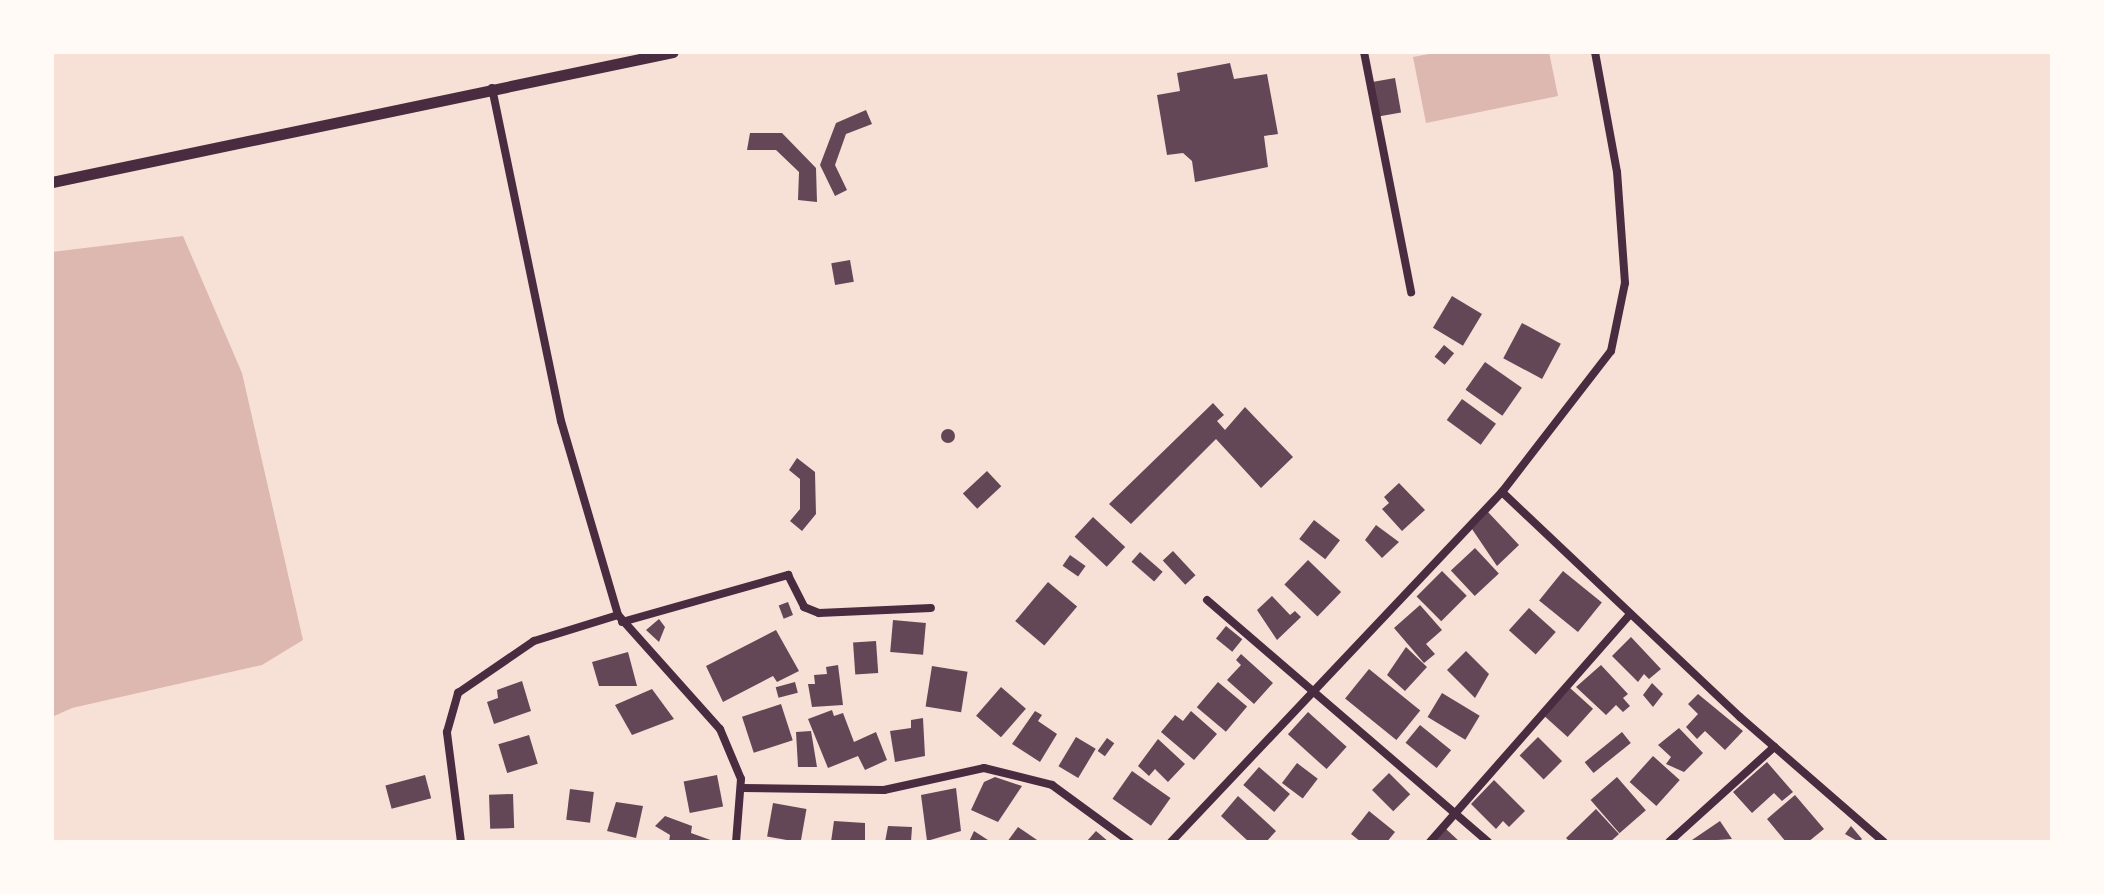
<!DOCTYPE html>
<style>
body{margin:0}
#map{position:relative;width:2104px;height:894px;overflow:hidden;background:#f7e1d7;font-family:"Varela Round",sans-serif}
div>[style]{position:absolute}
[style*='--x']{left:calc(var(--x)*1px);top:calc(var(--y)*1px);width:calc(var(--w)*1px);rotate:calc(var(--a)*1deg)}
.water>*{inset:0;background:#dcb8b0}
.building>*{inset:0;background:#644757;transform-origin:0 0}
.round{border-radius:50%}
.minor>*{height:8px;margin:-4px;padding:0 4px;transform-origin:4px;border-radius:4px;background:#4a2c40}
.tertiary>*{height:11px;margin:-5.5px;padding:0 5.5px;transform-origin:5.5px;border-radius:5.5px;background:#4a2c40}
span{translate:-50% -50%;white-space:nowrap;text-align:center;line-height:1.15;-webkit-text-stroke:6px #fffaf5;paint-order:stroke}
.frame{position:absolute;inset:0;border:54px solid #fffaf5;pointer-events:none}
</style>
<div id="map">
<div class="water">
<div style="clip-path:polygon(1439px 52px,1549px 52px,1558px 96px,1426px 123px,1413px 57px)"></div>
<div style="clip-path:polygon(183px 236px,242px 373px,303px 640px,262px 665px,72px 708px,52px 717px,52px 252px)"></div>
</div>
<div class="building">
<div style="clip-path:polygon(1230px 63px,1234px 79px,1267px 74px,1278px 134px,1264px 136px,1268px 167px,1195px 182px,1192px 161px,1183px 153px,1167px 155px,1157px 95px,1180px 91px,1177px 73px)"></div>
<div style="left:1395px;top:78px;width:35px;height:23px;rotate:80deg"></div>
<div style="clip-path:polygon(866px 110px,872px 124px,846px 134px,835px 165px,847px 190px,835px 196px,820px 165px,836px 123px)"></div>
<div style="clip-path:polygon(750px 133px,782px 133px,816px 168px,817px 202px,798px 200px,799px 172px,776px 150px,747px 150px)"></div>
<div style="left:850px;top:260px;width:22px;height:19px;rotate:80deg"></div>
<div style="left:1452px;top:296px;width:35px;height:37px;rotate:31deg"></div>
<div style="left:1522px;top:323px;width:44px;height:40px;rotate:28deg"></div>
<div style="left:1444px;top:345px;width:13px;height:15px;rotate:39deg"></div>
<div style="left:1485px;top:362px;width:45px;height:34px;rotate:35deg"></div>
<div style="left:1462px;top:399px;width:42px;height:26px;rotate:36deg"></div>
<div style="clip-path:polygon(1213px 403px,1224px 415px,1217px 421px,1225px 430px,1245px 407px,1293px 457px,1261px 488px,1216px 439px,1131px 524px,1109px 504px)"></div>
<div class="round" style="left:941px;top:429px;width:14px;height:14px"></div>
<div style="clip-path:polygon(797px 458px,815px 472px,816px 514px,802px 531px,790px 521px,800px 509px,800px 479px,789px 470px)"></div>
<div style="left:987px;top:471px;width:21px;height:33px;rotate:47deg"></div>
<div style="clip-path:polygon(1399px 483px,1425px 510px,1402px 531px,1382px 509px,1389px 503px,1384px 497px)"></div>
<div style="clip-path:polygon(1488px 512px,1519px 545px,1497px 566px,1472px 529px)"></div>
<div style="left:1093px;top:517px;width:44px;height:27px;rotate:43deg"></div>
<div style="left:1314px;top:520px;width:33px;height:24px;rotate:38deg"></div>
<div style="clip-path:polygon(1376px 525px,1399px 542px,1382px 558px,1365px 540px)"></div>
<div style="left:1475px;top:548px;width:35px;height:33px;rotate:47deg"></div>
<div style="left:1173px;top:551px;width:33px;height:14px;rotate:47deg"></div>
<div style="left:1140px;top:552px;width:30px;height:13px;rotate:41deg"></div>
<div style="left:1070px;top:555px;width:19px;height:13px;rotate:35deg"></div>
<div style="left:1308px;top:560px;width:46px;height:34px;rotate:44deg"></div>
<div style="left:1442px;top:571px;width:35px;height:36px;rotate:45deg"></div>
<div style="left:1563px;top:571px;width:50px;height:38px;rotate:39deg"></div>
<div style="left:1048px;top:582px;width:38px;height:51px;rotate:40deg"></div>
<div style="clip-path:polygon(1272px 596px,1290px 615px,1295px 611px,1301px 617px,1277px 640px,1257px 610px)"></div>
<div style="left:788px;top:602px;width:14px;height:10px;rotate:69deg"></div>
<div style="clip-path:polygon(1420px 605px,1442px 630px,1426px 644px,1435px 654px,1424px 663px,1394px 628px)"></div>
<div style="left:1529px;top:608px;width:36px;height:30px;rotate:42deg"></div>
<div style="clip-path:polygon(659px 619px,665px 627px,659px 642px,646px 630px)"></div>
<div style="left:893px;top:620px;width:33px;height:32px;rotate:5deg"></div>
<div style="left:1226px;top:626px;width:21px;height:16px;rotate:39deg"></div>
<div style="clip-path:polygon(776px 630px,799px 671px,777px 682px,773px 676px,723px 702px,706px 666px)"></div>
<div style="clip-path:polygon(1631px 637px,1661px 669px,1649px 679px,1644px 674px,1638px 682px,1612px 656px)"></div>
<div style="left:876px;top:641px;width:32px;height:23px;rotate:86deg"></div>
<div style="clip-path:polygon(1406px 647px,1427px 667px,1405px 691px,1387px 675px)"></div>
<div style="clip-path:polygon(1466px 651px,1489px 674px,1475px 698px,1447px 670px)"></div>
<div style="clip-path:polygon(628px 652px,637px 686px,599px 686px,592px 662px)"></div>
<div style="clip-path:polygon(1241px 654px,1273px 683px,1254px 704px,1227px 680px,1241px 665px,1236px 660px)"></div>
<div style="clip-path:polygon(838px 665px,843px 705px,812px 707px,808px 684px,815px 684px,814px 675px,827px 674px,826px 667px)"></div>
<div style="clip-path:polygon(1601px 665px,1628px 694px,1623px 698px,1630px 706px,1623px 712px,1616px 705px,1606px 715px,1576px 687px)"></div>
<div style="left:932px;top:666px;width:36px;height:41px;rotate:9deg"></div>
<div style="left:1369px;top:669px;width:66px;height:38px;rotate:39deg"></div>
<div style="clip-path:polygon(522px 681px,531px 711px,494px 724px,487px 702px,498px 698px,497px 690px)"></div>
<div style="left:795px;top:682px;width:11px;height:20px;rotate:75deg"></div>
<div style="left:1218px;top:682px;width:38px;height:33px;rotate:40deg"></div>
<div style="clip-path:polygon(1652px 683px,1663px 694px,1653px 707px,1643px 695px)"></div>
<div style="left:1001px;top:687px;width:33px;height:38px;rotate:41deg"></div>
<div style="left:1570px;top:688px;width:31px;height:38px;rotate:42deg"></div>
<div style="clip-path:polygon(652px 689px,674px 719px,632px 735px,615px 705px)"></div>
<div style="left:1442px;top:693px;width:44px;height:28px;rotate:31deg"></div>
<div style="clip-path:polygon(1698px 694px,1743px 731px,1725px 750px,1705px 731px,1697px 739px,1686px 727px,1698px 714px,1688px 704px)"></div>
<div style="left:781px;top:704px;width:38px;height:41px;rotate:72deg"></div>
<div style="clip-path:polygon(832px 710px,834px 716px,843px 713px,854px 742px,876px 732px,887px 760px,865px 770px,858px 756px,828px 768px,808px 719px)"></div>
<div style="clip-path:polygon(1035px 711px,1042px 715px,1038px 721px,1057px 734px,1040px 762px,1012px 744px)"></div>
<div style="clip-path:polygon(1191px 711px,1217px 734px,1194px 760px,1161px 732px,1175px 715px,1183px 721px)"></div>
<div style="left:1308px;top:712px;width:52px;height:30px;rotate:42deg"></div>
<div style="clip-path:polygon(923px 718px,925px 756px,895px 762px,890px 731px,911px 728px,911px 720px)"></div>
<div style="left:1420px;top:725px;width:40px;height:23px;rotate:39deg"></div>
<div style="clip-path:polygon(1679px 728px,1703px 753px,1684px 772px,1666px 764px,1671px 757px,1658px 745px)"></div>
<div style="clip-path:polygon(811px 731px,817px 767px,798px 767px,796px 732px)"></div>
<div style="left:1622px;top:732px;width:14px;height:48px;rotate:51deg"></div>
<div style="left:529px;top:735px;width:30px;height:32px;rotate:73deg"></div>
<div style="left:1076px;top:737px;width:23px;height:34px;rotate:31deg"></div>
<div style="left:1538px;top:737px;width:34px;height:26px;rotate:45deg"></div>
<div style="left:1107px;top:738px;width:9px;height:16px;rotate:36deg"></div>
<div style="clip-path:polygon(1158px 739px,1185px 764px,1168px 782px,1155px 769px,1149px 776px,1138px 766px)"></div>
<div style="left:1653px;top:756px;width:36px;height:35px;rotate:42deg"></div>
<div style="clip-path:polygon(1767px 762px,1793px 792px,1782px 801px,1774px 793px,1752px 813px,1733px 792px)"></div>
<div style="left:1297px;top:763px;width:26px;height:25px;rotate:37deg"></div>
<div style="left:1259px;top:767px;width:41px;height:24px;rotate:41deg"></div>
<div style="left:1132px;top:771px;width:47px;height:34px;rotate:35deg"></div>
<div style="left:1389px;top:773px;width:30px;height:24px;rotate:45deg"></div>
<div style="left:425px;top:775px;width:24px;height:41px;rotate:75deg"></div>
<div style="left:717px;top:775px;width:32px;height:34px;rotate:79deg"></div>
<div style="clip-path:polygon(995px 777px,1022px 786px,998px 822px,971px 810px,984px 782px)"></div>
<div style="left:1617px;top:777px;width:44px;height:35px;rotate:49deg"></div>
<div style="clip-path:polygon(1494px 780px,1525px 811px,1509px 827px,1503px 821px,1496px 829px,1471px 804px)"></div>
<div style="clip-path:polygon(956px 788px,961px 831px,927px 841px,921px 795px)"></div>
<div style="left:570px;top:789px;width:24px;height:31px;rotate:7deg"></div>
<div style="left:513px;top:794px;width:34px;height:24px;rotate:88deg"></div>
<div style="clip-path:polygon(1795px 795px,1824px 829px,1808px 842px,1786px 842px,1767px 819px)"></div>
<div style="clip-path:polygon(1238px 796px,1276px 831px,1266px 842px,1249px 842px,1221px 816px)"></div>
<div style="clip-path:polygon(616px 802px,643px 806px,636px 838px,607px 831px)"></div>
<div style="left:773px;top:803px;width:34px;height:34px;rotate:10deg"></div>
<div style="clip-path:polygon(1596px 809px,1619px 834px,1610px 842px,1570px 842px,1566px 838px)"></div>
<div style="clip-path:polygon(1369px 811px,1395px 832px,1387px 842px,1361px 842px,1351px 834px)"></div>
<div style="clip-path:polygon(665px 816px,692px 826px,691px 833px,716px 842px,669px 842px,670px 835px,655px 826px)"></div>
<div style="clip-path:polygon(834px 821px,865px 823px,865px 842px,831px 842px)"></div>
<div style="clip-path:polygon(1720px 821px,1732px 839px,1689px 842px)"></div>
<div style="clip-path:polygon(888px 826px,912px 827px,911px 842px,885px 842px)"></div>
<div style="clip-path:polygon(1851px 826px,1862px 839px,1859px 842px,1845px 834px)"></div>
<div style="clip-path:polygon(1018px 827px,1040px 842px,1007px 842px)"></div>
<div style="clip-path:polygon(1446px 829px,1460px 842px,1435px 842px)"></div>
<div style="clip-path:polygon(974px 831px,991px 842px,969px 842px)"></div>
<div style="clip-path:polygon(1096px 831px,1109px 842px,1086px 842px)"></div>
</div>
<div class="minor">
<div style="--x:1364;--y:52;--w:245;--a:78.9"></div>
<div style="--x:492;--y:88;--w:340;--a:78.3"></div>
<div style="--x:561;--y:421;--w:202;--a:73.6"></div>
<div style="--x:618;--y:615;--w:153;--a:48.2"></div>
<div style="--x:720;--y:729;--w:54;--a:67.2"></div>
<div style="--x:741;--y:779;--w:63;--a:94.5"></div>
<div style="--x:1502;--y:492;--w:328;--a:43.4"></div>
<div style="--x:1740;--y:717;--w:191;--a:41"></div>
<div style="--x:1207;--y:600;--w:371;--a:40.7"></div>
<div style="--x:622;--y:622;--w:173;--a:-15.8"></div>
<div style="--x:788;--y:575;--w:36;--a:63"></div>
<div style="--x:804;--y:607;--w:16;--a:22"></div>
<div style="--x:819;--y:613;--w:112;--a:-2.6"></div>
<div style="--x:742;--y:788;--w:142;--a:0.8"></div>
<div style="--x:884;--y:790;--w:102;--a:-12.4"></div>
<div style="--x:984;--y:768;--w:70;--a:14"></div>
<div style="--x:1052;--y:785;--w:97;--a:36.2"></div>
<div style="--x:461;--y:842;--w:111;--a:-97.3"></div>
<div style="--x:447;--y:732;--w:41;--a:-74.2"></div>
<div style="--x:458;--y:693;--w:92;--a:-34.4"></div>
<div style="--x:534;--y:641;--w:88;--a:-17.2"></div>
<div style="--x:1171;--y:842;--w:482;--a:-46.6"></div>
<div style="--x:1502;--y:492;--w:178;--a:-52.3"></div>
<div style="--x:1611;--y:351;--w:69;--a:-78.4"></div>
<div style="--x:1625;--y:283;--w:111;--a:-94.1"></div>
<div style="--x:1617;--y:172;--w:122;--a:-100.4"></div>
<div style="--x:1430;--y:842;--w:303;--a:-48.7"></div>
<div style="--x:1669;--y:842;--w:142;--a:-42.1"></div>
</div>
<div class="tertiary">
<div style="--x:52;--y:182;--w:634;--a:-11.82"></div>
</div>
<div class="frame"></div>
</div>
